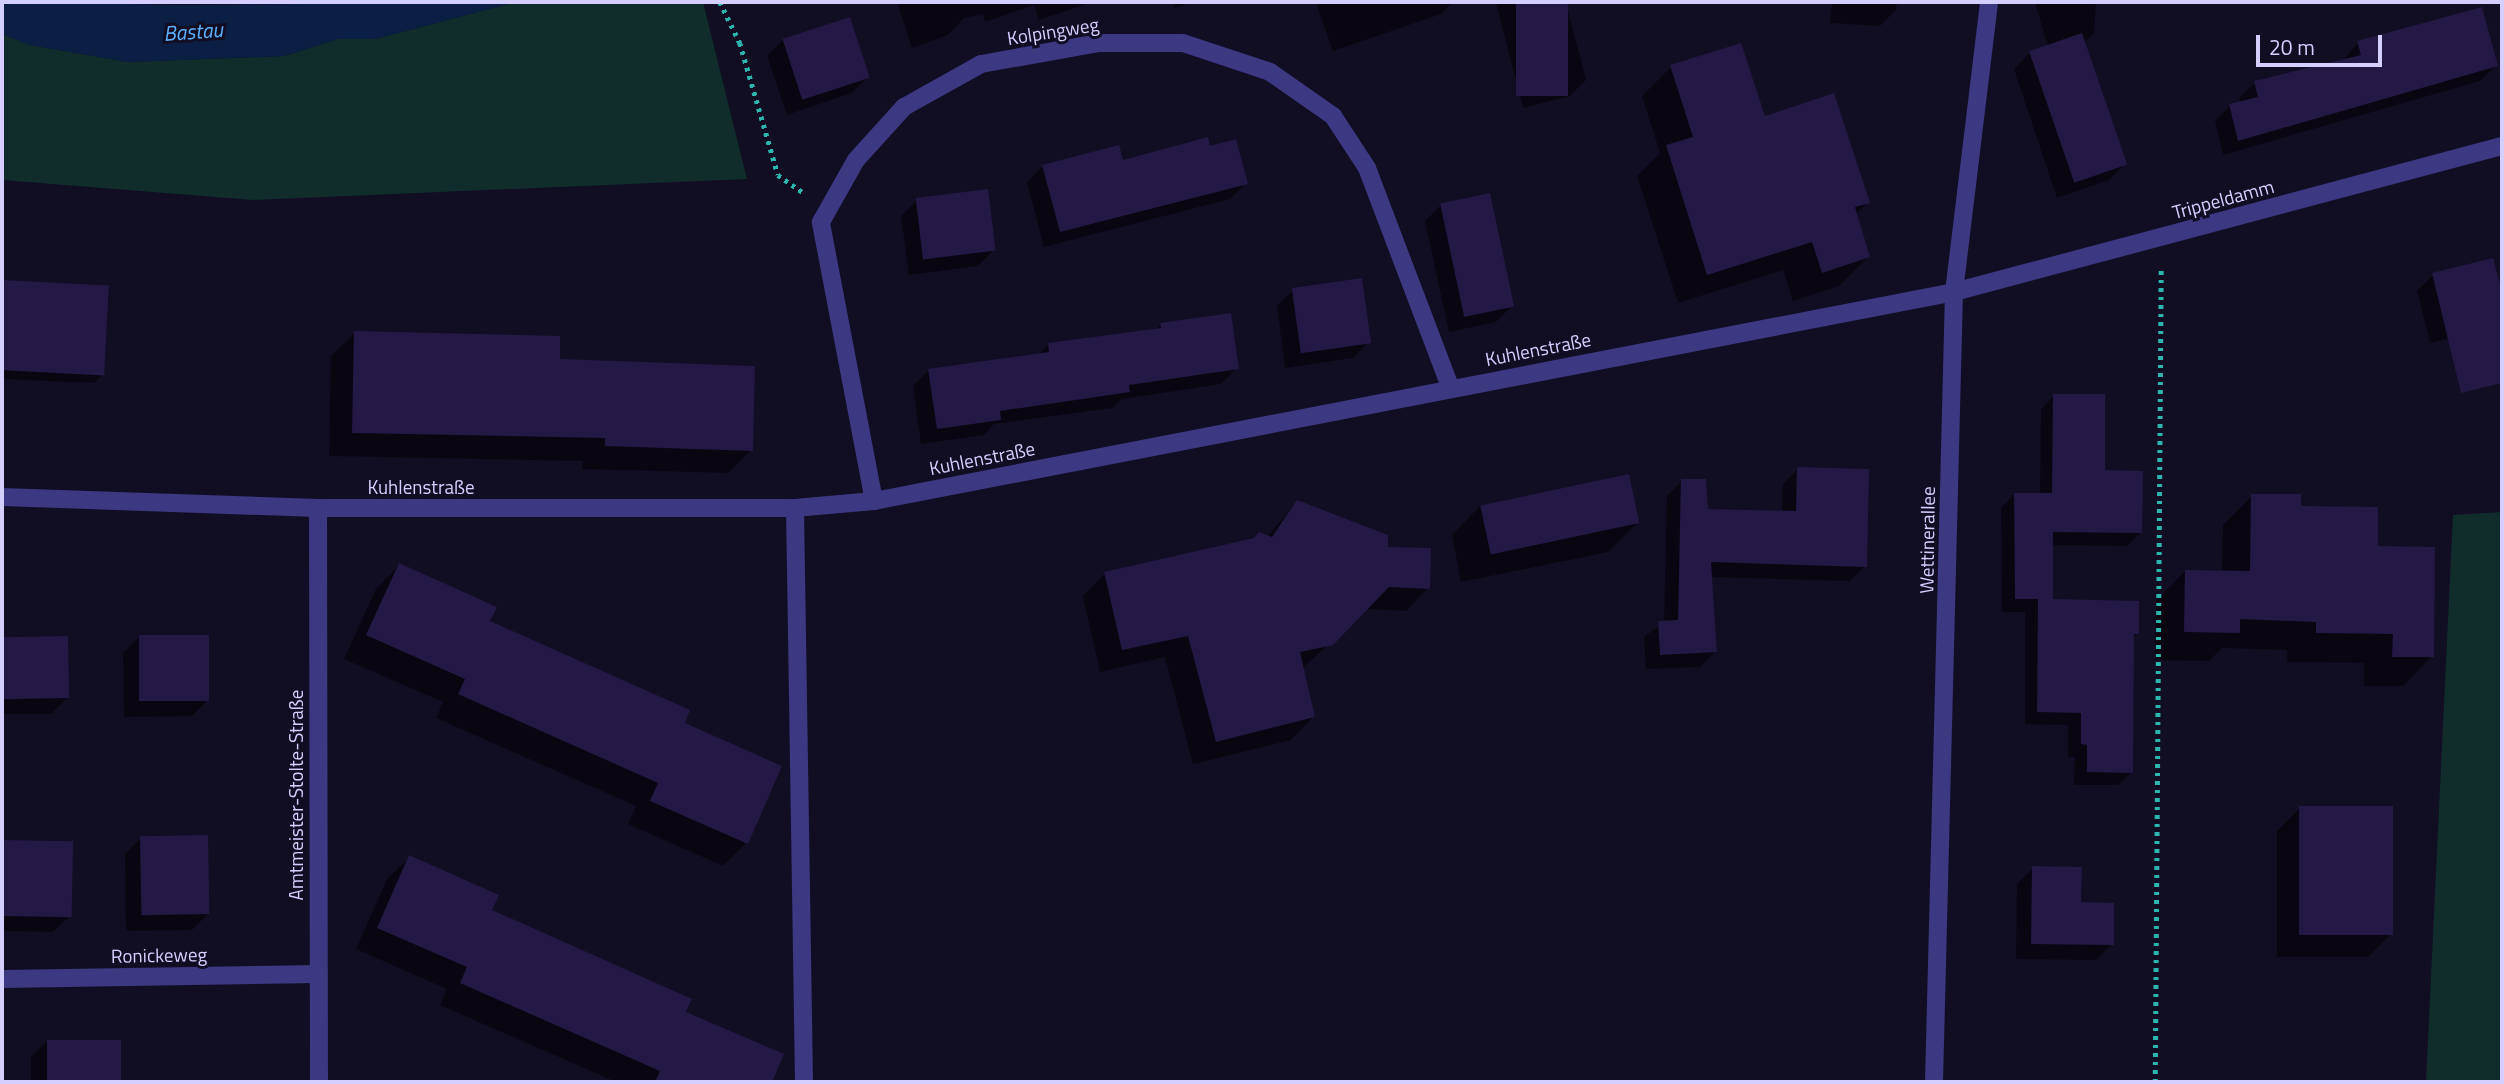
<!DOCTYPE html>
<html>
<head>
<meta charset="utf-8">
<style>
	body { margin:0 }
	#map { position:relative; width:2504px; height:1084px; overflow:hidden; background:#110d23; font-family:"Titillium Web",sans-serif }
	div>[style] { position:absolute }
	.green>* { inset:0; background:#102d2c }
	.water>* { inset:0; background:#0b1f44 }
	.shadow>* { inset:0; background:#0007 }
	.building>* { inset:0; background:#231944; transform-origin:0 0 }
	.path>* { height:4.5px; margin-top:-2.25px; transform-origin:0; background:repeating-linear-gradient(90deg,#2db6b0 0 3.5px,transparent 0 8.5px) }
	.minor>* { height:18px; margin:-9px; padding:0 9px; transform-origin:9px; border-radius:9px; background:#3c3882 }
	span { translate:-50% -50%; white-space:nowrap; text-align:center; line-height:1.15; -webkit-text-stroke:6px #110d23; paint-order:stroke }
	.street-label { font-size:19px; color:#d5cfff }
	.water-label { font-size:21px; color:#5db1ff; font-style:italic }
	.frame { position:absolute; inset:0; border:4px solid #d5cfff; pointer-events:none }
	.scale { position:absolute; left:2256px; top:35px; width:126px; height:32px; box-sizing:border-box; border:4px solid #d5cfff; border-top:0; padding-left:9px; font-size:21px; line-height:24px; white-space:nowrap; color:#d5cfff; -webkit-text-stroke:5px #110d23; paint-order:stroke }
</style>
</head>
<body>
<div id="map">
	<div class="green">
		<i style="clip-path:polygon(516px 2px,703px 2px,747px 179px,253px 200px,2px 180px,2px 34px,30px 45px,128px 62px,284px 56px,338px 39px,375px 39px)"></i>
		<i style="clip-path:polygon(2502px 512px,2502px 1082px,2426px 1082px,2453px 515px)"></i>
	</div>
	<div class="water">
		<i style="clip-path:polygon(2px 2px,187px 5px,516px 2px,375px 39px,338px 39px,284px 56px,128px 62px,30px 45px,2px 34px)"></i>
	</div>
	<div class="shadow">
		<i style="clip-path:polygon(897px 2px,1093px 2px,1039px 20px,1034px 5px,985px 22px,983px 14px,964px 18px,948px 35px,912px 48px)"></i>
		<i style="clip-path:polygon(1173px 2px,1194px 2px,1175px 8px)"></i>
		<i style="clip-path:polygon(1321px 2px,1453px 2px,1441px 14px,1333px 51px,1317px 6px)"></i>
		<i style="clip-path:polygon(1496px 2px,1566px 2px,1586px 80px,1570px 96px,1523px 108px)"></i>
		<i style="clip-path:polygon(1832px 2px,1897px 2px,1896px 10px,1880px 26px,1830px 23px)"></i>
		<i style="clip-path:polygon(2035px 2px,2096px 2px,2094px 33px,2084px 43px,2125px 164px,2109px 180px,2057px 198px,2014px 69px,2030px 53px,2048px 47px)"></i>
		<i style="clip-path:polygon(783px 40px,868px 77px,852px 93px,787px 115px,767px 56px)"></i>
		<i style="clip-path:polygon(2358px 42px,2496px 65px,2480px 81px,2223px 155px,2215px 121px,2230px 106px,2241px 103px,2239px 98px,2255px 83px,2343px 61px)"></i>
		<i style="clip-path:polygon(1671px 67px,1764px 118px,1868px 202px,1855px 215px,1868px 257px,1839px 286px,1793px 301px,1783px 270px,1678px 303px,1637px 176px,1660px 153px,1642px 96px)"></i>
		<i style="clip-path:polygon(1208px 148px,1246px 183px,1230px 199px,1044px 247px,1027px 182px,1043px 166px,1121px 162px)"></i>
		<i style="clip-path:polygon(917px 200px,994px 250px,978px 266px,909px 275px,901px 216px)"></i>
		<i style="clip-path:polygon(1441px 205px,1512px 306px,1496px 322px,1449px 332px,1425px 221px)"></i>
		<i style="clip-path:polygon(2492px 260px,2502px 316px,2490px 328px,2430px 343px,2417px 291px,2433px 275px)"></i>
		<i style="clip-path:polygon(2px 282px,107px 287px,103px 374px,94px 383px,2px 379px)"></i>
		<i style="clip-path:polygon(1293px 290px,1369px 342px,1353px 358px,1285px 368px,1277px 306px)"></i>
		<i style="clip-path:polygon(1161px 325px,1237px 368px,1221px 384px,1122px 399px,1112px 408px,994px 424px,984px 435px,921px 444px,913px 386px,929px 370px,1038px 355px,1049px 344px,1155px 330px)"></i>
		<i style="clip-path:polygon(355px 333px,558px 361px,751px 450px,728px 473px,582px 469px,583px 461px,329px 456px,331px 356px)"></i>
		<i style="clip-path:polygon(2054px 396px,2141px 533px,2127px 546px,2051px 545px,2051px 601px,2138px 633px,2132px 639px,2132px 772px,2118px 785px,2074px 785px,2075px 757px,2068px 757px,2068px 725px,2025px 724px,2025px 612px,2002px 612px,2001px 508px,2014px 494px,2040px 495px,2041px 409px)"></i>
		<i style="clip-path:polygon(1798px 469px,1865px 566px,1850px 581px,1710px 577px,1715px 652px,1700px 667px,1646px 669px,1644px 637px,1664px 622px,1667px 496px,1682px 481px,1706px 511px,1782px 513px,1783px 484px)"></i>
		<i style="clip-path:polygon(2252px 496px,2376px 548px,2432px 656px,2403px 686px,2364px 686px,2364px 663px,2287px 662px,2287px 650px,2222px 648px,2209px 661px,2155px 660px,2156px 601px,2185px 571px,2222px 572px,2223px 525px)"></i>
		<i style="clip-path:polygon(1297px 502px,1428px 588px,1406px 611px,1366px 609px,1302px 669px,1313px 717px,1291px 740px,1193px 764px,1165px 657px,1100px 672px,1083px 596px,1105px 573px,1267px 537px)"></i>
		<i style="clip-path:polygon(1481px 505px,1637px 523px,1608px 552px,1461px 582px,1452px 535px)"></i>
		<i style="clip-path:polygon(399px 565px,488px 622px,682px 724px,746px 843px,723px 866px,628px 824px,636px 806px,436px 718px,443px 702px,344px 659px,376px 589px)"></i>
		<i style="clip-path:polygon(139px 637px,208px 700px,192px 716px,124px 717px,123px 653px)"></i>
		<i style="clip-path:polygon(67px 638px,67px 698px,51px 714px,2px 714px,2px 639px)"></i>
		<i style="clip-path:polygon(2300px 808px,2391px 934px,2368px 957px,2277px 957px,2277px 831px)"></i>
		<i style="clip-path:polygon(141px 838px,208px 914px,192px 930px,126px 931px,125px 854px)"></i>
		<i style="clip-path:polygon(2px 842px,71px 843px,70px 916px,53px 932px,2px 931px)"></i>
		<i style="clip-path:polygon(409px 858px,490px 911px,684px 1012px,782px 1055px,770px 1082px,616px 1082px,440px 1005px,447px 989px,356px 949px,387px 879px)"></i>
		<i style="clip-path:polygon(2033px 868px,2112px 944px,2096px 960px,2016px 959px,2017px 884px)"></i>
		<i style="clip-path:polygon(47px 1041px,119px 1041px,119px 1082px,31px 1082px,31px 1057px)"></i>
	</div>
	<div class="building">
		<i style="left:1516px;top:2px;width:52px;height:94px"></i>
		<i style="clip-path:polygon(2482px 7px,2498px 66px,2238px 141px,2229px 104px,2258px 97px,2254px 81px,2361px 55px,2357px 41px)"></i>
		<i style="left:850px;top:17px;width:64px;height:71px;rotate:72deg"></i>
		<i style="left:2082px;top:33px;width:139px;height:56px;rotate:71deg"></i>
		<i style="clip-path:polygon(1741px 43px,1765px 116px,1834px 93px,1870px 203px,1855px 207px,1870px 257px,1822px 273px,1812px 242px,1707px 275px,1666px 145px,1693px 137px,1670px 65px)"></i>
		<i style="clip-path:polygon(1208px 137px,1210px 146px,1236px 139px,1248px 184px,1060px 232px,1042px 165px,1119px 145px,1123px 160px)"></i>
		<i style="left:988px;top:189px;width:62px;height:73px;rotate:83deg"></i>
		<i style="left:1490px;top:193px;width:116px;height:51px;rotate:78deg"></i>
		<i style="clip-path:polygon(2493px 258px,2502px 292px,2502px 383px,2461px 393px,2432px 273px)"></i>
		<i style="left:1362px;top:278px;width:66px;height:71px;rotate:82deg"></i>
		<i style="left:2px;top:280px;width:107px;height:90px;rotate:3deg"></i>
		<i style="clip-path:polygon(1231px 313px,1239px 369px,1129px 385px,1130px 392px,1000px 411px,1001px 420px,937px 429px,928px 369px,1049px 352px,1048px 343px,1161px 328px,1160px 323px)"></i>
		<i style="clip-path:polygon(354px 331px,560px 336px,560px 359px,755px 366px,753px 451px,605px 446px,605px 438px,352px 433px)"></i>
		<i style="clip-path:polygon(2053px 394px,2105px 394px,2105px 470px,2143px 471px,2142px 533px,2053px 532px,2053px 599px,2139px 601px,2139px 634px,2134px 634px,2133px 773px,2087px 772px,2087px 745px,2081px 744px,2081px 713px,2037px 712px,2038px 599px,2015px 599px,2014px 493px,2052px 493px)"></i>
		<i style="clip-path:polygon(1797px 467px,1869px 469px,1867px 567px,1711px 562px,1717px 652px,1660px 655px,1658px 621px,1678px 620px,1681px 479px,1706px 479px,1708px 509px,1796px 511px)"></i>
		<i style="left:1629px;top:474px;width:50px;height:152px;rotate:78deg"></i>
		<i style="clip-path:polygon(2251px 494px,2301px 494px,2301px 506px,2378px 507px,2378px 546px,2435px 547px,2434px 657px,2392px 657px,2393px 634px,2316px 633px,2316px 622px,2240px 619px,2240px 633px,2184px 632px,2185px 570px,2250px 571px)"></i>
		<i style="clip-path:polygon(1297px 500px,1388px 535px,1388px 547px,1431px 548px,1430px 589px,1389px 587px,1333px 645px,1300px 652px,1315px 717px,1216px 742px,1188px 636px,1122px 650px,1104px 572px,1254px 538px,1259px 532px,1272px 537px)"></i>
		<i style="clip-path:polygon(399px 563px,497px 607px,490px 621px,690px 710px,685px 723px,782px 766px,748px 844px,650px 801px,658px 783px,458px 694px,465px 679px,366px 635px)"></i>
		<i style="left:139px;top:635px;width:70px;height:66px"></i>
		<i style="left:68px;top:636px;width:62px;height:66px;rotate:89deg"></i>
		<i style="left:2299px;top:806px;width:94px;height:129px"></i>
		<i style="left:208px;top:835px;width:79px;height:68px;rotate:89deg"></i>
		<i style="left:2px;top:840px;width:71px;height:76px;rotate:1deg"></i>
		<i style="clip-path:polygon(409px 855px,499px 895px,492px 910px,692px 999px,686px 1012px,784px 1054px,772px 1082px,655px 1082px,660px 1071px,460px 983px,467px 967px,377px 928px)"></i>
		<i style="clip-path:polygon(2032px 866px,2082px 867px,2081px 902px,2114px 903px,2114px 945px,2031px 944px)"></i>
		<i style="left:47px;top:1040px;width:74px;height:42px"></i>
	</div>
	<div class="path">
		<i style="left:720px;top:2px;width:46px;rotate:64deg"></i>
		<i style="left:740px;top:43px;width:137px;rotate:73.9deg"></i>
		<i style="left:778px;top:175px;width:32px;rotate:35deg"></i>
		<i style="left:2155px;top:1082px;width:814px;rotate:-89.58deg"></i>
	</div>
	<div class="minor">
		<i style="left:2px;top:497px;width:316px;rotate:2deg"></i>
		<i style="left:318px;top:508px;width:477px"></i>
		<i style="left:795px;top:508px;width:79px;rotate:-5.1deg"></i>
		<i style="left:874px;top:501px;width:1100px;rotate:-10.95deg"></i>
		<i style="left:1954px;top:292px;width:567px;rotate:-14.92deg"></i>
		<i style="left:874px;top:501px;width:284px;rotate:-100.8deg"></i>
		<i style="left:821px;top:222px;width:71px;rotate:-60.6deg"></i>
		<i style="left:856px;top:160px;width:72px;rotate:-47.8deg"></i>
		<i style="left:904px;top:107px;width:88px;rotate:-29.2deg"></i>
		<i style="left:981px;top:64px;width:120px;rotate:-10.1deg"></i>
		<i style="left:1099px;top:43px;width:84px"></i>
		<i style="left:1183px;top:43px;width:92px;rotate:18.4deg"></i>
		<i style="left:1270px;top:72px;width:77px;rotate:34.9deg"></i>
		<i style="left:1333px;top:116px;width:62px;rotate:56.8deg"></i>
		<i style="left:1367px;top:168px;width:234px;rotate:69.2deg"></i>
		<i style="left:318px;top:508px;width:574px;rotate:89.9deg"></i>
		<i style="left:795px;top:508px;width:574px;rotate:89.1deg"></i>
		<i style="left:2px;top:979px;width:315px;rotate:-0.9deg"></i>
		<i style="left:1934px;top:1082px;width:790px;rotate:-88.55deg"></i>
		<i style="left:1954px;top:292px;width:292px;rotate:-83.1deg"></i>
	</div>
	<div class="street-label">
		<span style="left:1053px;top:31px;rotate:-9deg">Kolpingweg</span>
		<span style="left:2223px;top:199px;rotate:-15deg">Trippeldamm</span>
		<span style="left:1538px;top:349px;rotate:-11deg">Kuhlenstraße</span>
		<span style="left:982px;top:458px;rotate:-11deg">Kuhlenstraße</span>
		<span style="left:421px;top:487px">Kuhlenstraße</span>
		<span style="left:1927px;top:540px;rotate:-89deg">Wettinerallee</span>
		<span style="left:296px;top:795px;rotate:-90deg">Amtmeister-Stolte-Straße</span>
		<span style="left:159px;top:955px;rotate:-1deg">Ronickeweg</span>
	</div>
	<div class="water-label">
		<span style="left:193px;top:31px;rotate:-4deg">Bastau</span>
	</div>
	<div class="frame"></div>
	<div class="scale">20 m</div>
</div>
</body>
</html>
